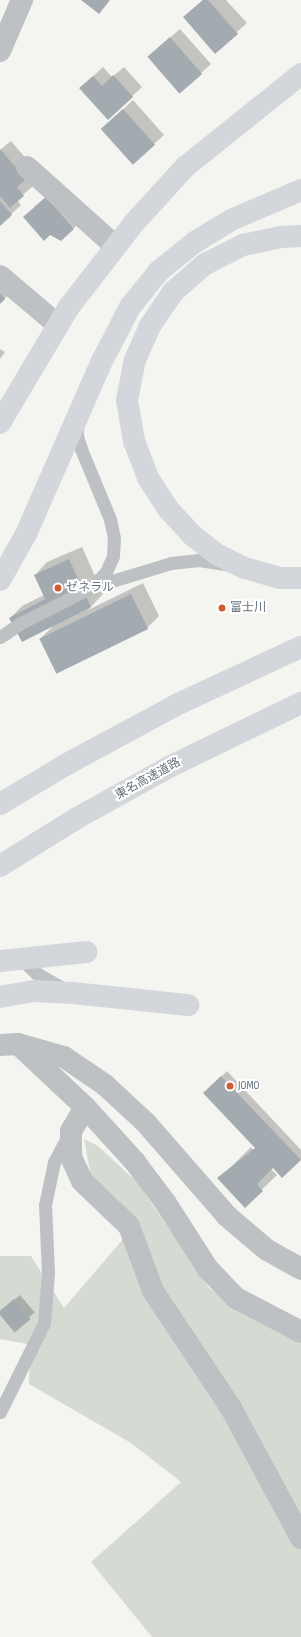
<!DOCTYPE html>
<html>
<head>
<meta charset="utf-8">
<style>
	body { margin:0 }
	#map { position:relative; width:301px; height:1637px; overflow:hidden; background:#f4f4f0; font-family:"Sofia Sans Condensed","Noto Sans JP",sans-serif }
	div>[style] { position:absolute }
	.green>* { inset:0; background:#d5dad2 }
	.shadow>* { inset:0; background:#0003; transform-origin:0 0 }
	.building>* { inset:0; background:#a4abb0; transform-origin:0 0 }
	.lane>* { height:13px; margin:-6.5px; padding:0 6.5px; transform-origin:6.5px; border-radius:6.5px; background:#bdc1c4 }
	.street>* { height:22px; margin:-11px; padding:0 11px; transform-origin:11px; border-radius:11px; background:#bdc1c4 }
	.secondary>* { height:22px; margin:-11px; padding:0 11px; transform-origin:11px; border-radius:11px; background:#d3d7db }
	.highway>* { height:22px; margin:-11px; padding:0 11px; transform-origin:11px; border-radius:11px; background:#d3d7db }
	.dots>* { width:11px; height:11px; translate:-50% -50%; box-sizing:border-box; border:2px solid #fff; border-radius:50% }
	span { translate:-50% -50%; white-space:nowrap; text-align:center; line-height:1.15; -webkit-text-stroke:4px #fff; paint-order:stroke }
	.poi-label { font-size:12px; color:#66737e }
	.left { translate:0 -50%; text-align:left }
	.street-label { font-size:12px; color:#66737e }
</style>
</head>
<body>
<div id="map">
	<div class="green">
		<i style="clip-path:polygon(84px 1139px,98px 1146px,137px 1182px,210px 1289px,253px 1317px,301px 1339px,301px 1637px,152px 1637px,91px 1562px,181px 1482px,131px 1443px,29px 1384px,30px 1348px,33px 1345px,0 1339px,0 1256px,31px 1256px,64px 1308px,124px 1238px,91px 1176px)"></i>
	</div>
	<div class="shadow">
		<i style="clip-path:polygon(203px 0,226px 0,247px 23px,215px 52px,194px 8px)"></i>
		<i style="clip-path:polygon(180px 29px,211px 64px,201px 73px,158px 48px)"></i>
		<i style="clip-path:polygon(103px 67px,112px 77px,124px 67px,142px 87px,108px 119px,90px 79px)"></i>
		<i style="clip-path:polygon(133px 100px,164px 135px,154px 144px,102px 129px)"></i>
		<i style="clip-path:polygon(11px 141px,35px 169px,33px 186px,17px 200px,21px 205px,0 225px,0 150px)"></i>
		<i style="clip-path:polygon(56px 188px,83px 219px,74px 228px,34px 207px)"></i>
		<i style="clip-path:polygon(0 274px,14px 289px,0 303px)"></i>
		<i style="clip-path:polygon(0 349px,5px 352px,0 359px)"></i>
		<i style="clip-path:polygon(82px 547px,103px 594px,88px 610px,143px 583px,159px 616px,147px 628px,40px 639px,54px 625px,10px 618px,22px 606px,44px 595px,35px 575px,47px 562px)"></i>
		<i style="clip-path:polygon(227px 1071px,301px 1150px,301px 1159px,282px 1176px,273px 1167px,271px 1169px,277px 1175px,245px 1206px,219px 1179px,251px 1147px,253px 1150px,256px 1148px,205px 1093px)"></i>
		<i style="left:20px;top:1295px;width:23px;height:27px;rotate:50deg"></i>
	</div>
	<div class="building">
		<i style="clip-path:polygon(81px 0,110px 0,99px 14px)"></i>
		<i style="clip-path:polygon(203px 0,208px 0,238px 34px,215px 54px,183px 17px)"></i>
		<i style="left:170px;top:37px;width:49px;height:30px;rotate:49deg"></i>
		<i style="clip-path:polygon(113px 75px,133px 97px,108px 120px,79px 88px,93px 76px,102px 86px)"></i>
		<i style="left:123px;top:109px;width:48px;height:30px;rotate:48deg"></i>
		<i style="clip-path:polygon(0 149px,26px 179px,17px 187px,24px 196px,10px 208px,0 196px)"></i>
		<i style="clip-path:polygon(46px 197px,74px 229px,61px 241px,50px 235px,44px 241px,23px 217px)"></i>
		<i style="clip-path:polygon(0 201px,12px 215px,0 226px)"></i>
		<i style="clip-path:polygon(0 293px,5px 299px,0 304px)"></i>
		<i style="clip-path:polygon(69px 559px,91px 607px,22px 642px,9px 618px,45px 599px,34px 575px)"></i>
		<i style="left:131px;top:594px;width:39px;height:102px;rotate:64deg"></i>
		<i style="clip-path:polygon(221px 1076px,301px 1160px,282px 1178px,273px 1168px,257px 1184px,263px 1191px,245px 1208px,217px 1178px,255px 1148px,203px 1093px)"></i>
		<i style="left:14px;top:1299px;width:26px;height:21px;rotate:50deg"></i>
	</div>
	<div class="lane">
		<i style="left:92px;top:587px;width:83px;rotate:-16.9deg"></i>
		<i style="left:171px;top:563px;width:28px;rotate:-6deg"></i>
		<i style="left:199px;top:560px;width:26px;rotate:9deg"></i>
		<i style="left:0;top:637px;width:25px;rotate:-34deg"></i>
		<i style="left:21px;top:623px;width:80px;rotate:-26.9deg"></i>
		<i style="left:92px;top:587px;width:21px;rotate:-47deg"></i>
		<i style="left:106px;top:572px;width:17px;rotate:-66deg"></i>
		<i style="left:113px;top:556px;width:18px;rotate:-87deg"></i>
		<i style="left:114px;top:538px;width:19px;rotate:-102deg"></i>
		<i style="left:110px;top:519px;width:76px;rotate:-112.5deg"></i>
		<i style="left:81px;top:449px;width:14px;rotate:-107deg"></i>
		<i style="left:77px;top:436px;width:12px;rotate:-90deg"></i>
		<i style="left:21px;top:959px;width:21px;rotate:43deg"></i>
		<i style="left:36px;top:973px;width:30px;rotate:30deg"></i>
		<i style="left:0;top:1412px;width:99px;rotate:-63.7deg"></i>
		<i style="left:44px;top:1323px;width:50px;rotate:-85.4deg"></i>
		<i style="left:48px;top:1273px;width:68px;rotate:-92.5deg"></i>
		<i style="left:45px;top:1205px;width:44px;rotate:-78.2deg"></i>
		<i style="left:54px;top:1162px;width:30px;rotate:-62deg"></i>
	</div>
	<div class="street">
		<i style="left:0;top:51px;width:56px;rotate:-66.7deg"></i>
		<i style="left:27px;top:167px;width:118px;rotate:41.9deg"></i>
		<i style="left:0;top:276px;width:76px;rotate:40.2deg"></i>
		<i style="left:18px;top:1044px;width:92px;rotate:43.2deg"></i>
		<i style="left:85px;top:1107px;width:74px;rotate:47.7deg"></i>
		<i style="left:135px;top:1162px;width:50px;rotate:53.1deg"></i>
		<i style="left:165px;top:1202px;width:80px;rotate:57.3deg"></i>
		<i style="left:208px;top:1269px;width:40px;rotate:46deg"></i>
		<i style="left:236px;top:1298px;width:73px;rotate:27.6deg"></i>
		<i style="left:0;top:1045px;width:18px;rotate:-3deg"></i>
		<i style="left:18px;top:1044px;width:48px;rotate:15.8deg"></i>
		<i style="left:64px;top:1057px;width:50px;rotate:34.3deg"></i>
		<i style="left:105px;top:1085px;width:56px;rotate:42.8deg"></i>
		<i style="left:146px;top:1123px;width:123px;rotate:48.9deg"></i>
		<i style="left:227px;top:1216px;width:52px;rotate:40.4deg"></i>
		<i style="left:267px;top:1250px;width:39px;rotate:29deg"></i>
		<i style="left:85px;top:1107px;width:28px;rotate:120deg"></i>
		<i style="left:71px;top:1131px;width:26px;rotate:90deg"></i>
		<i style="left:71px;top:1157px;width:26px;rotate:65deg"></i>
		<i style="left:82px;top:1181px;width:65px;rotate:43.8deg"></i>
		<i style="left:129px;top:1226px;width:69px;rotate:69.7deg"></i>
		<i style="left:153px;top:1291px;width:141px;rotate:56.3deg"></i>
		<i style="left:231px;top:1408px;width:148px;rotate:61.7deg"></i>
	</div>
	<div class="secondary">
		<i style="left:0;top:423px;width:135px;rotate:-59.3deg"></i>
		<i style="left:69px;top:307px;width:106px;rotate:-52.3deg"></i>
		<i style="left:134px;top:223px;width:76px;rotate:-47.7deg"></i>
		<i style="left:185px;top:167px;width:149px;rotate:-38.7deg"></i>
	</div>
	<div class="highway">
		<i style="left:301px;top:236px;width:20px;rotate:177deg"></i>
		<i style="left:281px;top:237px;width:39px;rotate:168deg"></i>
		<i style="left:243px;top:245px;width:42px;rotate:153.4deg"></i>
		<i style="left:205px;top:264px;width:43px;rotate:138.8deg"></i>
		<i style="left:173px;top:292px;width:41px;rotate:124.1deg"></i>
		<i style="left:150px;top:326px;width:36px;rotate:114deg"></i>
		<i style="left:135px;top:359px;width:42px;rotate:101deg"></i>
		<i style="left:127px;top:400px;width:42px;rotate:80.3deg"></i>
		<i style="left:134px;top:441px;width:40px;rotate:69deg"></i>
		<i style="left:148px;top:478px;width:37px;rotate:57deg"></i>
		<i style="left:168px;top:509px;width:35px;rotate:47deg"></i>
		<i style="left:192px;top:535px;width:31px;rotate:38deg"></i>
		<i style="left:216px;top:554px;width:32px;rotate:26deg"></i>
		<i style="left:245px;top:568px;width:36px;rotate:16deg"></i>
		<i style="left:280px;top:578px;width:21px"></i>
		<i style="left:0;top:580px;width:53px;rotate:-60.5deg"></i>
		<i style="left:26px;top:534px;width:189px;rotate:-66.3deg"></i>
		<i style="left:102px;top:361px;width:61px;rotate:-62.6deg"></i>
		<i style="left:130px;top:307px;width:46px;rotate:-51.1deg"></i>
		<i style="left:159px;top:271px;width:46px;rotate:-38.9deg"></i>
		<i style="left:195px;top:242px;width:42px;rotate:-31.4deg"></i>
		<i style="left:231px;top:220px;width:76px;rotate:-23.2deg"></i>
		<i style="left:0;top:804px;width:78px;rotate:-30.8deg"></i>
		<i style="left:67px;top:764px;width:126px;rotate:-28.4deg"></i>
		<i style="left:178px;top:704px;width:136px;rotate:-24.9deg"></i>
		<i style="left:0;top:866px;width:91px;rotate:-31.9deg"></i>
		<i style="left:77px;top:818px;width:105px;rotate:-29deg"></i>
		<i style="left:169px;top:767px;width:147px;rotate:-25.9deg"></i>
		<i style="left:0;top:961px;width:87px;rotate:-5.9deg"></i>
		<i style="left:0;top:997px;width:36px;rotate:-10deg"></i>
		<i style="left:35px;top:991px;width:38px;rotate:3deg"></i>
		<i style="left:73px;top:993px;width:116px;rotate:6deg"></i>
	</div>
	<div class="dots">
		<i style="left:58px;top:588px;background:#d15c33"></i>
		<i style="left:222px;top:608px;background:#d15c33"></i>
		<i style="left:230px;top:1086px;background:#d15c33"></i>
	</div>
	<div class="poi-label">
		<span class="left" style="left:66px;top:588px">ゼネラル</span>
		<span class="left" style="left:230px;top:608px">富士川</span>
		<span class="left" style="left:238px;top:1086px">JOMO</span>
	</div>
	<div class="street-label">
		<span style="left:148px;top:779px;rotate:-29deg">東名高速道路</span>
	</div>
</div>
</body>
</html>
